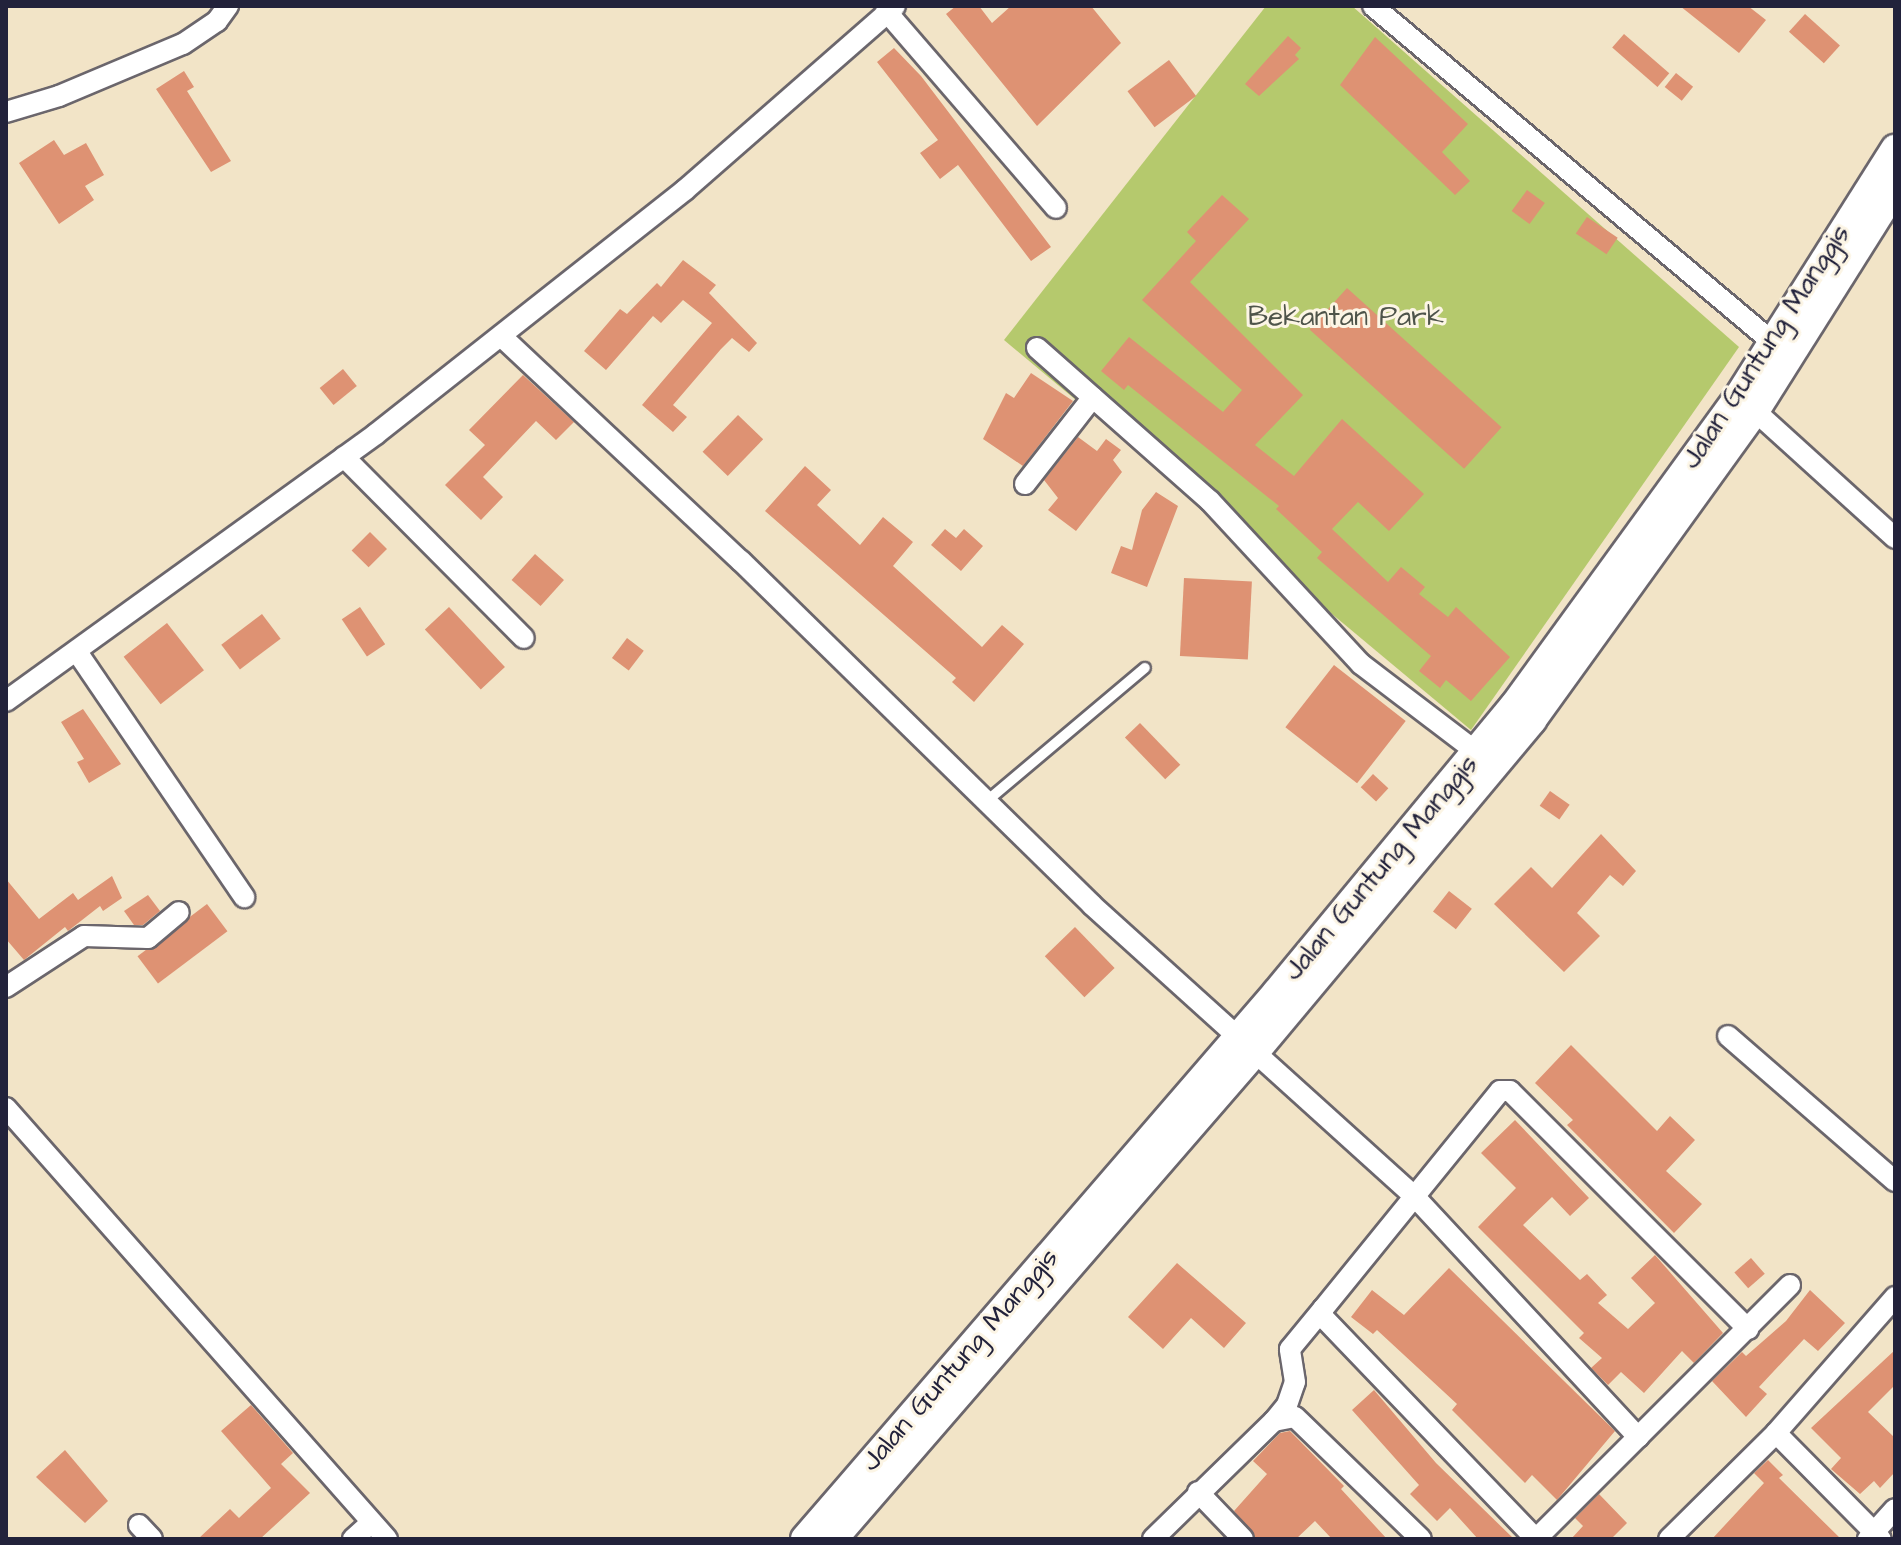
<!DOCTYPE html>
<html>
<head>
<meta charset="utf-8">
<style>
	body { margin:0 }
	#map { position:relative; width:1901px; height:1545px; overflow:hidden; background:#f2e4c7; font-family:"Architects Daughter",sans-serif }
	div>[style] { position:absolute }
	.green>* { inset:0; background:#b5c96d }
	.building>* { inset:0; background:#de9273; transform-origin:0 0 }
	.roads { filter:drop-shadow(2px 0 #6b666c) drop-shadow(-2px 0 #6b666c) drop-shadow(0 2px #6b666c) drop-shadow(0 -2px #6b666c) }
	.lane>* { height:10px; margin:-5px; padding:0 5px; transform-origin:5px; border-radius:5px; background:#fff }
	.street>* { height:20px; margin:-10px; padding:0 10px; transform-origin:10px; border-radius:10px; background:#fff }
	.secondary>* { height:28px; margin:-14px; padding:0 14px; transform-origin:14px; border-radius:14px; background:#fff }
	span { translate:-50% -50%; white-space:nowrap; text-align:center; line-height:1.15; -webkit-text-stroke:6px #fcf5e5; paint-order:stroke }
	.park-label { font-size:28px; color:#4e544a }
	.street-label { font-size:28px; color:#22223b }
	.frame { position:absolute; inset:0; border:8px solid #22223b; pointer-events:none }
</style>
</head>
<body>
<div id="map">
	<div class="green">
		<i style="clip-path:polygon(1266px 6px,1352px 6px,1739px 347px,1471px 730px,1004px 340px)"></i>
	</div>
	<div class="building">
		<i style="clip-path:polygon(956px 6px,979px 6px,992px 23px,1011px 6px,1091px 6px,1121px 43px,1037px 126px,946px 14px)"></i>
		<i style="clip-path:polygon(1680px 6px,1748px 6px,1766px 20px,1739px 53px)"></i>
		<i style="left:1805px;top:14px;width:47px;height:24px;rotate:42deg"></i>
		<i style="left:1624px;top:34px;width:60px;height:18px;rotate:41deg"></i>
		<i style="clip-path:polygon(1288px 36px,1301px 48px,1295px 55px,1299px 59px,1259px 96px,1245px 84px)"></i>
		<i style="clip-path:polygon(1375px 37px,1468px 124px,1442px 152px,1470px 181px,1455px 195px,1340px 85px)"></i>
		<i style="clip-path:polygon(894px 48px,921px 76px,1051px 247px,1031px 261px,958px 165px,940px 179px,920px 153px,938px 140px,877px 62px)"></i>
		<i style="left:1169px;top:60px;width:45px;height:52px;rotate:53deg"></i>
		<i style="clip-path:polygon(184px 71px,194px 87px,187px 91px,231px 161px,211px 172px,156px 89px)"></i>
		<i style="left:1676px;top:73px;width:22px;height:18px;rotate:39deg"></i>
		<i style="clip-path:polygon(54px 140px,64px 155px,86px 143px,104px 175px,85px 186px,94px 200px,59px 224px,19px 163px)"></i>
		<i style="left:1527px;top:190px;width:22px;height:26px;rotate:36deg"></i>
		<i style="clip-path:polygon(1222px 195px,1249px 219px,1190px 282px,1303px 395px,1255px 445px,1294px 476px,1342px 419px,1424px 494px,1389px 531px,1358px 502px,1332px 529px,1388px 582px,1401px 567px,1425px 587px,1419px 594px,1448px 617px,1456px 607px,1510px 657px,1471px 701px,1446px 680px,1440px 688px,1419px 671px,1431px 656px,1317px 558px,1322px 552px,1276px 509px,1279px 506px,1128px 385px,1124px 390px,1101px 371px,1129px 337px,1223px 412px,1242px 390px,1142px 300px,1196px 241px,1187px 232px)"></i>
		<i style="left:1587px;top:217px;width:37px;height:20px;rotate:34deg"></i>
		<i style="clip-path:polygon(683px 260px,716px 285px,709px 293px,757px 343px,749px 352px,732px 338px,721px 349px,673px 405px,687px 417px,673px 432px,642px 405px,712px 323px,683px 300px,661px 323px,653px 316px,606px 370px,584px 351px,620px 309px,627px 314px,657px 283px,661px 287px)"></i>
		<i style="left:1347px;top:288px;width:208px;height:56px;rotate:42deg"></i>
		<i style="left:343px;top:369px;width:22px;height:30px;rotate:51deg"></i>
		<i style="clip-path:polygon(1031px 373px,1073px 401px,1023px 466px,983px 439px,1006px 393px,1014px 398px)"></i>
		<i style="clip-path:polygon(523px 375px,574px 422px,556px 440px,536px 421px,483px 477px,503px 497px,481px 520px,445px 485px,485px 445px,469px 430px)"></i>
		<i style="left:738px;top:415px;width:35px;height:51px;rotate:44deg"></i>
		<i style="clip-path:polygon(1078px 437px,1097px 451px,1106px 439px,1121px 450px,1113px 460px,1122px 472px,1076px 531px,1048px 510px,1058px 498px,1044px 480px)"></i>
		<i style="clip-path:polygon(805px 466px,831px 490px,817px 505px,860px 545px,883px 517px,913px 542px,893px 566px,982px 647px,1002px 625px,1024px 644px,974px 702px,952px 682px,956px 678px,765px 511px)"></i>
		<i style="clip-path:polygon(1156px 492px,1178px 506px,1147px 587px,1111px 573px,1121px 546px,1132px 550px,1142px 510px)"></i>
		<i style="clip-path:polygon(945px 529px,956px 538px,964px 529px,983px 546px,961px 571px,931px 545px)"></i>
		<i style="left:370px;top:532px;width:24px;height:26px;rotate:45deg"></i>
		<i style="left:535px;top:554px;width:39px;height:35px;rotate:42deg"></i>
		<i style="left:1184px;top:578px;width:68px;height:78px;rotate:3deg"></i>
		<i style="left:360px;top:607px;width:45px;height:22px;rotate:56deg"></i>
		<i style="left:449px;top:607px;width:82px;height:33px;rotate:47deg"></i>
		<i style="left:262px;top:614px;width:31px;height:51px;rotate:53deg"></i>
		<i style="left:167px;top:623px;width:60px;height:55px;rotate:52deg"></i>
		<i style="left:627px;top:638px;width:21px;height:25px;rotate:37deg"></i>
		<i style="left:1334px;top:665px;width:91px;height:79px;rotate:38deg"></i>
		<i style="clip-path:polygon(83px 709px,121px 764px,89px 783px,77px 762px,84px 759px,61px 722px)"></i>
		<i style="left:1140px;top:723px;width:58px;height:21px;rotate:46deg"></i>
		<i style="left:1373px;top:774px;width:21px;height:18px;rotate:43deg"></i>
		<i style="left:1550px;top:791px;width:24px;height:18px;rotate:35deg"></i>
		<i style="clip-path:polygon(1601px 834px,1636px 871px,1623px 886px,1610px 875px,1577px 913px,1600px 936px,1564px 972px,1494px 904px,1531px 867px,1552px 888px)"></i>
		<i style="clip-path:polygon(112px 876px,122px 898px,103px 911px,100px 906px,68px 931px,65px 927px,24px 960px,6px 939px,6px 879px,39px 919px,73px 893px,78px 900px)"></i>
		<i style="left:1449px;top:891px;width:29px;height:26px;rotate:38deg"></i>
		<i style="clip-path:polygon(148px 895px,160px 911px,143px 925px,134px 925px,124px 911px)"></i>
		<i style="left:207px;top:904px;width:34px;height:87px;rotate:53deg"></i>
		<i style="left:1075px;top:927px;width:57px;height:42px;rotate:46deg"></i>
		<i style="clip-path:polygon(1571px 1045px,1657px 1131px,1670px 1116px,1695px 1140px,1666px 1171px,1702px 1204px,1674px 1233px,1567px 1125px,1573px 1120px,1535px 1083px)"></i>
		<i style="clip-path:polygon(1515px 1120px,1589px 1198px,1570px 1216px,1552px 1197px,1523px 1225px,1580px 1280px,1587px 1274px,1607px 1295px,1598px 1303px,1628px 1329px,1655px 1303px,1631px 1278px,1655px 1255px,1723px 1333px,1694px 1363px,1682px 1351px,1644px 1393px,1621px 1372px,1608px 1385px,1591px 1368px,1602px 1358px,1579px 1338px,1584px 1333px,1478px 1227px,1516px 1188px,1481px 1153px)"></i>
		<i style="left:1751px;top:1258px;width:21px;height:22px;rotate:49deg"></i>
		<i style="clip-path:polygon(1177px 1263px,1246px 1323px,1224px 1348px,1191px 1318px,1163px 1349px,1128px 1317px)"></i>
		<i style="clip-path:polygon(1449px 1268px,1615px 1431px,1557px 1500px,1532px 1475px,1525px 1483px,1452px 1410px,1457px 1404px,1377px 1330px,1373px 1334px,1351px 1317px,1372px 1290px,1404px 1315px)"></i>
		<i style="clip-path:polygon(1810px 1290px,1845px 1323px,1818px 1351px,1804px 1339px,1759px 1387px,1767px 1394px,1746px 1417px,1712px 1381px,1742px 1352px,1746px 1356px,1786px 1321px)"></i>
		<i style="clip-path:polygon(1895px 1350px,1895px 1385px,1868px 1412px,1895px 1438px,1895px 1472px,1880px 1488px,1874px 1481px,1860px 1494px,1831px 1469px,1841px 1458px,1811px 1428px)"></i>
		<i style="clip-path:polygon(1374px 1390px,1436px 1463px,1514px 1539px,1478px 1539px,1450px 1508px,1437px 1521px,1410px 1494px,1419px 1485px,1352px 1410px)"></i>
		<i style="clip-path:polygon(251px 1405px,293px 1453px,281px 1464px,310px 1493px,260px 1539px,198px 1539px,230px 1509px,239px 1518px,271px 1488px,221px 1431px)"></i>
		<i style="clip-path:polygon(1290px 1431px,1344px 1486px,1341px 1489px,1387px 1539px,1332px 1539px,1315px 1521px,1296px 1539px,1256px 1539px,1234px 1511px,1267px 1474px,1253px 1461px,1280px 1433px)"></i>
		<i style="clip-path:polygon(65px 1450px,108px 1501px,85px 1523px,36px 1477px)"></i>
		<i style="clip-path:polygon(1768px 1460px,1783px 1475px,1779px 1478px,1841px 1539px,1712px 1539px,1764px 1483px,1754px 1473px)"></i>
		<i style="clip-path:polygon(1599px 1494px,1627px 1523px,1611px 1539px,1571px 1539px,1583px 1526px,1575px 1518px)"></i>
	</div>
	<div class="roads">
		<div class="lane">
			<i style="left:988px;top:800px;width:205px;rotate:-40.1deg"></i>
		</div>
		<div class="street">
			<i style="left:1373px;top:6px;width:536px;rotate:40.08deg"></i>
			<i style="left:886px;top:11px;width:260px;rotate:49.2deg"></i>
			<i style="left:6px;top:112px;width:55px;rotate:-16.8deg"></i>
			<i style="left:59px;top:96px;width:134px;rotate:-22.8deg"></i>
			<i style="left:183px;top:44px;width:41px;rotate:-34.1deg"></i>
			<i style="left:217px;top:21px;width:19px;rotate:-54deg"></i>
			<i style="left:501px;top:336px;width:329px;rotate:43.2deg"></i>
			<i style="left:741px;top:561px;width:491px;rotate:44.4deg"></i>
			<i style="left:1092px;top:905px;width:435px;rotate:42.1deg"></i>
			<i style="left:1415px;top:1197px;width:328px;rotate:47.1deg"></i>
			<i style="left:1638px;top:1437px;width:215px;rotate:-45deg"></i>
			<i style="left:1037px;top:348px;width:231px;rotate:41.5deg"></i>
			<i style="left:1210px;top:501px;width:222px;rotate:47.2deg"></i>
			<i style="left:1361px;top:664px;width:147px;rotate:37.3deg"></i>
			<i style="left:1755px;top:411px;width:189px;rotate:42.2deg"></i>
			<i style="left:344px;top:457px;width:255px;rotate:45.2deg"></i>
			<i style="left:1025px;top:484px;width:110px;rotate:-52deg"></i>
			<i style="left:77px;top:652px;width:297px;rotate:55.7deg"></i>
			<i style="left:6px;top:701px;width:456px;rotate:-35.8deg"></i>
			<i style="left:376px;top:434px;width:394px;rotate:-38.3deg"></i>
			<i style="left:685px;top:190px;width:279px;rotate:-41.2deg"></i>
			<i style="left:6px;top:987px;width:93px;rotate:-33.2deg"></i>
			<i style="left:84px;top:936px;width:64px;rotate:1.8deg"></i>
			<i style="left:148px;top:938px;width:40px;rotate:-40deg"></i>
			<i style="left:1728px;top:1036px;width:221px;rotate:41deg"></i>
			<i style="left:6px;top:1108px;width:575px;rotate:48.52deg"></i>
			<i style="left:1274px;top:1421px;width:21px;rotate:-51deg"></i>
			<i style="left:1287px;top:1405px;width:24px;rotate:-71deg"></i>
			<i style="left:1295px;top:1382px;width:33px;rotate:-99deg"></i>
			<i style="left:1290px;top:1349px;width:52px;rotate:-50.5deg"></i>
			<i style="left:1776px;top:1433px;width:149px;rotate:45.3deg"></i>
			<i style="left:1638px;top:1437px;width:139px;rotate:135deg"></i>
			<i style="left:1540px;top:1535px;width:7px;rotate:172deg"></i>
			<i style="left:1533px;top:1536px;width:303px;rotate:-133.8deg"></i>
			<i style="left:1323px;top:1317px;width:8px;rotate:-90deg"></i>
			<i style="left:1323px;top:1309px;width:281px;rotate:-50.9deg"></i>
			<i style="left:1500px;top:1091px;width:10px"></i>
			<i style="left:1510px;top:1091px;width:337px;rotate:45deg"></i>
			<i style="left:1198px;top:1492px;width:65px;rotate:46.2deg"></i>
			<i style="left:139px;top:1525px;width:19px;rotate:47deg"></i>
			<i style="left:353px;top:1539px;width:25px;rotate:-42deg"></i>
			<i style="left:1153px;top:1539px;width:169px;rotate:-44.3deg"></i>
			<i style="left:1274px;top:1421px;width:21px;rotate:-11deg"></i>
			<i style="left:1295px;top:1417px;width:175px;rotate:44.1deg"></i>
			<i style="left:1669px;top:1539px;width:151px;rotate:-44.7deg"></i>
			<i style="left:1776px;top:1433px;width:181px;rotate:-48.8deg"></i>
			<i style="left:1868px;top:1539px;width:40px;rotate:-48deg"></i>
		</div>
		<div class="secondary">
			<i style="left:805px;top:1539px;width:722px;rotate:-49.21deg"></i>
			<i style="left:1277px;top:992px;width:371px;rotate:-50.4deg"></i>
			<i style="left:1514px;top:706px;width:379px;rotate:-54deg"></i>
			<i style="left:1737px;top:399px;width:296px;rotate:-57.7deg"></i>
			<i style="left:833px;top:1539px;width:643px;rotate:-49.1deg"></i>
			<i style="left:1254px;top:1053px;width:434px;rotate:-50.1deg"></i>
			<i style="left:1532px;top:720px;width:381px;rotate:-54.2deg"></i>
			<i style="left:1755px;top:411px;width:262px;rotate:-57.8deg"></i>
		</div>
	</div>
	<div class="park-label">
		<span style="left:1346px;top:317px">Bekantan Park</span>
	</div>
	<div class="street-label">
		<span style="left:1766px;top:347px;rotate:-57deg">Jalan Guntung Manggis</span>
		<span style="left:1381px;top:868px;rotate:-50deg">Jalan Guntung Manggis</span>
		<span style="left:960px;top:1360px;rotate:-49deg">Jalan Guntung Manggis</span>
	</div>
	<div class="frame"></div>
</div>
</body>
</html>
